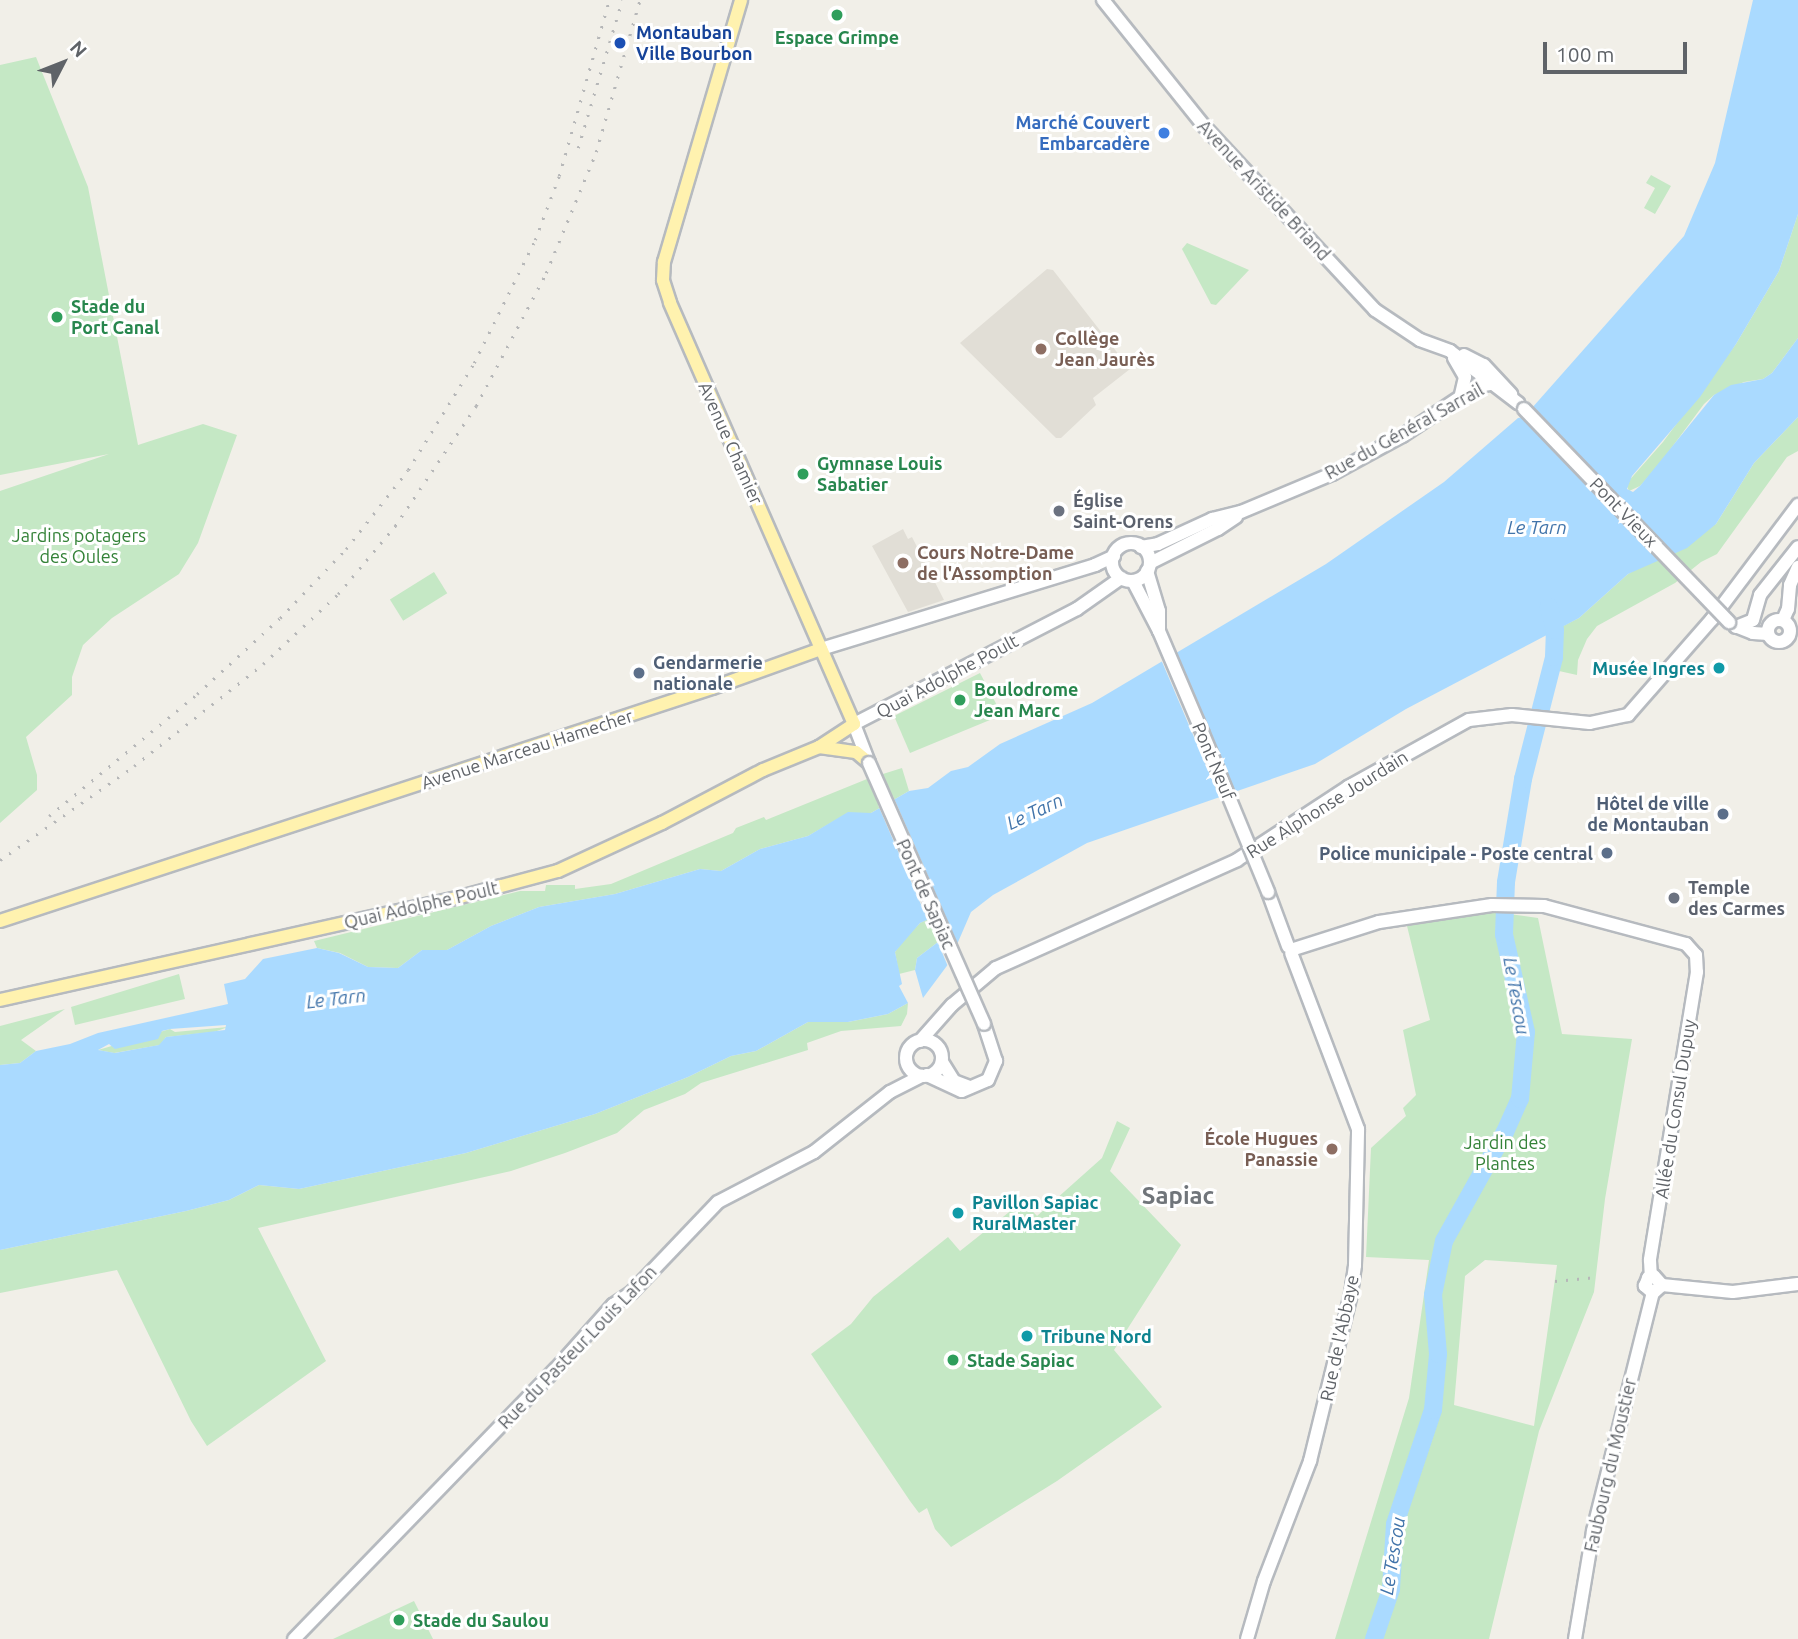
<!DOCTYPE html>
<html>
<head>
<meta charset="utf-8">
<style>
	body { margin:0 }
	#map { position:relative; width:1798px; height:1639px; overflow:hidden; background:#f1efe8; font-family:Ubuntu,sans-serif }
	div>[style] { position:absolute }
	.education>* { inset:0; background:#e1ded6 }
	.green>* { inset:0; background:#c5e8c5; transform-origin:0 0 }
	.water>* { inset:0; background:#aadaff }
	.pier>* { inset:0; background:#f1efe8; transform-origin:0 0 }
	.river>* { height:18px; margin:-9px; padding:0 9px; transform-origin:9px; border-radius:9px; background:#aadaff }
	.roads { filter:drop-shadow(2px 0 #b6babf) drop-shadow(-2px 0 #b6babf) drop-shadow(0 2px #b6babf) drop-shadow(0 -2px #b6babf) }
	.secondary>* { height:12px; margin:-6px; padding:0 6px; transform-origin:6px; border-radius:6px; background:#fff }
	.secondary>.ring { margin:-6px; padding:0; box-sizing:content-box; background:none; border:12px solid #fff; border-radius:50% }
	.primary>* { height:12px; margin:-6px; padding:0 6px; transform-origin:6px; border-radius:6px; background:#fff2af }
	.rail>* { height:2.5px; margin-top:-1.25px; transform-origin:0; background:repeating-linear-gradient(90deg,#b6b7b8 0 2px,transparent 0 11px) }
	.bridges { filter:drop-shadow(2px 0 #b6babf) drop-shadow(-2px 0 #b6babf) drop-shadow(0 2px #b6babf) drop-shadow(0 -2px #b6babf) }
	.secondary-bridge>* { height:12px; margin:-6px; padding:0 6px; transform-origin:6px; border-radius:6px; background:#fff }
	.dots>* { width:19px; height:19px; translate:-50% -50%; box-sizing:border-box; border:4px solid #fff; border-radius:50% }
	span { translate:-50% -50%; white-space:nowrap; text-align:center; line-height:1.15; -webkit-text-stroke:6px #fff; paint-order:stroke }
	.transit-label { font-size:18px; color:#164399; font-weight:700 }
	.left { translate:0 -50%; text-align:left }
	.leisure-label { font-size:18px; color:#27864d; font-weight:700 }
	.shop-label { font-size:18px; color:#366cbe; font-weight:700 }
	.right { translate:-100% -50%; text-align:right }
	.street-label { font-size:18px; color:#5f6368 }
	.education-label { font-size:18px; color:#785e54; font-weight:700 }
	.worship-label { font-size:18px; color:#5b616d; font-weight:700 }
	.park-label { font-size:18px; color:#348238 }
	.service-label { font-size:18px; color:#4e5e75; font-weight:700 }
	.culture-label { font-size:18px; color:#0d838f; font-weight:700 }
	.water-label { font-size:19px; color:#4174aa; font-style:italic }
	.district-label { font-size:24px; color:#70757a; font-weight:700 }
	.north { position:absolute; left:28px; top:28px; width:70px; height:70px; -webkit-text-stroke:5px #fff; paint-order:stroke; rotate:48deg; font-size:19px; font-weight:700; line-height:28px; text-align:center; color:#5f6368 }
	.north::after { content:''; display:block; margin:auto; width:24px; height:32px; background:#5f6368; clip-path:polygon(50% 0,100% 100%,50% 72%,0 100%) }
	.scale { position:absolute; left:1543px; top:42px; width:144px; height:32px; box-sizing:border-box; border:4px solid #5f6368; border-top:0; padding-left:9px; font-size:21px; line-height:24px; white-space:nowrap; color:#5f6368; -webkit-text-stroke:5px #fff; paint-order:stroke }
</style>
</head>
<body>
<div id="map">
	<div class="education">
		<i style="clip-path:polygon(1047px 269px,1053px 270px,1130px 369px,1093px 398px,1096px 405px,1061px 438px,1056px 438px,960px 343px)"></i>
		<i style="clip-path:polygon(903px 529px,908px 539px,912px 537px,944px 600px,908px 612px,872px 546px)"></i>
	</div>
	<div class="green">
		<i style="clip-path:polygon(36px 57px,88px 187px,138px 445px,203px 424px,237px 435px,198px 543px,179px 574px,112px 618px,83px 645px,72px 677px,72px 695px,26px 737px,37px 775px,37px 790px,0 823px,0 491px,109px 454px,0 475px,0 65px)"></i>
		<i style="clip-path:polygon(1651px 175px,1671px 186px,1655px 214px,1644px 208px,1655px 188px,1646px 183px)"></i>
		<i style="clip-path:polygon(1798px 214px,1798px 338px,1772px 373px,1763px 379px,1744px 382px,1714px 395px,1704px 404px,1658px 466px,1640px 486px,1629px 491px,1626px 484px,1663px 442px,1736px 344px,1779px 271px)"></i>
		<i style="clip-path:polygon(1187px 243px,1249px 270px,1216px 305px,1211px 304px,1182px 249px)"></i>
		<i style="clip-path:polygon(1798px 417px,1798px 451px,1787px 457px,1717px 554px,1701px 562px,1675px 583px,1597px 626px,1587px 639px,1578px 660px,1577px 675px,1559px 671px,1554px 657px,1555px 630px,1579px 618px,1628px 574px,1716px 524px,1754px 463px)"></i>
		<i style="left:434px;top:572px;width:25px;height:52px;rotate:58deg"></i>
		<i style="clip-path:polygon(980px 673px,1002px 715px,910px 753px,894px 716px)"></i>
		<i style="clip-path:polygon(902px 768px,909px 791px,871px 813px,848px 813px,808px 836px,760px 849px,721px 871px,700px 869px,615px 894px,539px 907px,491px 926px,447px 950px,422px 950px,398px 968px,368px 967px,340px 953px,317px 948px,314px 941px,520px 891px,545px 891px,546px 885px,575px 885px,575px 889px,611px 884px,733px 833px,736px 828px,764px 817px,766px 820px,867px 779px)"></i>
		<i style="clip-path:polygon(943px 912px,938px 942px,917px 958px,915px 970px,899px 974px,895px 952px,902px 942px,920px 923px)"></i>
		<i style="clip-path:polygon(evenodd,1494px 912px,1538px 918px,1562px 1034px,1632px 1039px,1605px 1199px,1594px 1292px,1539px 1431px,1489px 1639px,1335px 1639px,1409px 1398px,1429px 1260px,1366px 1257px,1371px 1148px,1406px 1116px,1403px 1108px,1416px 1095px,1403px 1030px,1430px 1020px,1407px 926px,1494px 912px,1485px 1260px,1557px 1265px,1534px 1426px,1454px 1405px,1465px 1276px,1485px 1260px)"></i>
		<i style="clip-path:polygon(179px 974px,185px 999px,75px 1025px,71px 1007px)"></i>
		<i style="clip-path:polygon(908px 1003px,907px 1014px,901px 1026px,841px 1031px,807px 1043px,808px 1050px,701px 1083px,685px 1094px,644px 1110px,617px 1133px,565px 1153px,511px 1171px,258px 1228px,326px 1361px,207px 1446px,191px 1421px,117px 1270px,0 1293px,0 1250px,186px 1211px,229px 1200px,259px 1185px,299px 1189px,466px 1153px,595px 1114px,688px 1077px,731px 1056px,756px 1051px,808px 1022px,848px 1022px,888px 1014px)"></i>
		<i style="clip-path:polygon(65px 1009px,21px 1040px,36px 1051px,20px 1063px,0 1065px,0 1026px)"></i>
		<i style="clip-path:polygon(228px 1027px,214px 1032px,166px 1037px,160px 1045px,114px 1053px,98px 1050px,170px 1029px,175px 1032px)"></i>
		<i style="clip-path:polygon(1117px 1121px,1130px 1128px,1110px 1171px,1181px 1245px,1114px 1350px,1162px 1407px,1057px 1481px,951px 1547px,935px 1529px,927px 1508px,919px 1513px,910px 1501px,811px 1354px,851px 1324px,873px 1297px,948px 1237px,960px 1251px,1023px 1201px,1037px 1216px,1102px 1158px)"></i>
		<i style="clip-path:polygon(414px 1601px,433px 1639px,333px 1639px)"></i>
	</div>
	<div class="water">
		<i style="clip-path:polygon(evenodd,1753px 0,1798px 0,1798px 214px,1779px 271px,1736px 344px,1700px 397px,1632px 476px,1627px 489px,1633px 492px,1640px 486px,1714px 395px,1731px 385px,1763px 379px,1772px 373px,1798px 338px,1798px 417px,1754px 463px,1716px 524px,1687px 548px,1628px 574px,1579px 618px,1406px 709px,1315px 764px,1087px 843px,993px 895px,971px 912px,949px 963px,923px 998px,915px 970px,917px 958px,938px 942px,942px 913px,920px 923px,895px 952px,902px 984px,899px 986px,908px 1003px,888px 1014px,848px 1022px,808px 1022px,756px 1051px,731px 1056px,688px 1077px,595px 1114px,466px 1153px,299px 1189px,259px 1185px,229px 1200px,186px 1211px,0 1250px,0 1065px,20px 1063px,36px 1051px,70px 1044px,98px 1033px,228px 1004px,224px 984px,245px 979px,263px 959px,317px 948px,339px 953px,368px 967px,398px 968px,422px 950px,447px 950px,491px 926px,539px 907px,615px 894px,700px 869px,721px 871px,760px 849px,808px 836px,848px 812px,871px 813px,909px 791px,928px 788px,951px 771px,968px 767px,1000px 744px,1092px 703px,1326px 564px,1444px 482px,1518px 418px,1524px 417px,1684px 236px,1715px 163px,1753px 0,226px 1025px,225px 1030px,166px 1037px,159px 1045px,115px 1053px,98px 1050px,109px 1044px,115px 1049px,158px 1039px,162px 1031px,170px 1029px,226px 1025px)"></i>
	</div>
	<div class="pier">
		<i style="left:1174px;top:649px;width:159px;height:16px;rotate:67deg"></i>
		<i style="clip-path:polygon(893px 796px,960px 949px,949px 969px,936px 938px,943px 921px,941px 917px,929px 923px,878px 805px)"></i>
	</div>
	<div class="river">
		<i style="left:1374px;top:1639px;width:53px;rotate:-71.2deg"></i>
		<i style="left:1391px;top:1589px;width:65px;rotate:-86.5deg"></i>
		<i style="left:1395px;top:1524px;width:120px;rotate:-71.6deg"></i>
		<i style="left:1433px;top:1410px;width:56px;rotate:-84.9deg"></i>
		<i style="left:1438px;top:1354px;width:59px;rotate:-94.8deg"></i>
		<i style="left:1433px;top:1295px;width:55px;rotate:-78.5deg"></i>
		<i style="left:1444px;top:1241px;width:125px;rotate:-60.8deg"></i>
		<i style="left:1505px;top:1132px;width:36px;rotate:-66deg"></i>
		<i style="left:1520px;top:1099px;width:67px;rotate:-84.9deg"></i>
		<i style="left:1526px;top:1032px;width:100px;rotate:-102.7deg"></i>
		<i style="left:1504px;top:934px;width:52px;rotate:-87.8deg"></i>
		<i style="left:1506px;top:882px;width:104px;rotate:-80.6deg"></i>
		<i style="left:1523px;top:779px;width:126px;rotate:-75.7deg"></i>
		<i style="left:1554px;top:657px;width:27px;rotate:-88deg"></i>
		<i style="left:1555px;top:630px;width:24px;rotate:-105deg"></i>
	</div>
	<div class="roads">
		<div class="secondary">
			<i style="left:1103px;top:0;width:161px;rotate:51.3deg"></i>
			<i style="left:1204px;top:126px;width:251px;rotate:47.1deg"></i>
			<i style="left:1375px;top:310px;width:54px;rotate:33.7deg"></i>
			<i style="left:1420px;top:340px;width:32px;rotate:20deg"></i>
			<i style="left:1450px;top:351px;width:86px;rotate:37.4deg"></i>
			<i style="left:1464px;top:355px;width:22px;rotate:27deg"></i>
			<i style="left:1484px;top:365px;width:40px;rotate:47deg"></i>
			<i style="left:1454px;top:358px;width:22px;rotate:60deg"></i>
			<i style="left:1465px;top:377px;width:22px;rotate:103deg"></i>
			<i class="ring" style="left:1112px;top:543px;width:26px;height:26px"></i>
			<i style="left:1141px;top:547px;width:17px;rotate:-10deg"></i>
			<i style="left:1158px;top:544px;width:60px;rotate:-24.8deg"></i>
			<i style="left:1212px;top:519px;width:30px;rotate:-14deg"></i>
			<i style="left:1241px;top:512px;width:99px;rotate:-22.7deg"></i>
			<i style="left:1332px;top:474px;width:80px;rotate:-28.5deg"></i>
			<i style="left:1402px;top:436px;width:90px;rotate:-33.7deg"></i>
			<i style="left:1477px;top:386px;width:13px;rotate:-9deg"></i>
			<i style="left:1150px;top:563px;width:76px;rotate:-26.6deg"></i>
			<i style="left:1218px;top:529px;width:22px;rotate:-34deg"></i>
			<i style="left:1147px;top:571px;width:42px;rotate:73.3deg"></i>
			<i style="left:1159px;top:611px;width:20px;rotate:90deg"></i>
			<i style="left:1133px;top:581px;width:56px;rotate:62.5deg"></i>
			<i style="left:1159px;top:631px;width:112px;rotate:66.9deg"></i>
			<i class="ring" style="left:1768px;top:620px;width:10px;height:10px"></i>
			<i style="left:1783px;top:620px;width:12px;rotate:-66deg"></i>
			<i style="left:1788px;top:609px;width:24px;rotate:-85deg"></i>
			<i style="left:1790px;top:585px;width:20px;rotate:-66deg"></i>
			<i style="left:1735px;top:626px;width:19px;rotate:21deg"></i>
			<i style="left:1753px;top:633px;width:15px;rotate:4deg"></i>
			<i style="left:1736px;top:627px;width:18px;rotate:-22deg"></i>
			<i style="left:1753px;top:620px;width:26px;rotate:-74deg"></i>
			<i style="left:1760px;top:595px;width:61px;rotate:-51.6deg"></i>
			<i style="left:821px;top:649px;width:287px;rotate:-17deg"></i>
			<i style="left:1095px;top:565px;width:21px;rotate:-25deg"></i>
			<i style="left:869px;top:763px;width:42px;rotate:-111deg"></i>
			<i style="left:854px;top:724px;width:251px;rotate:-27.3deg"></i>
			<i style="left:1077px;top:609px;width:54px;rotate:-35.2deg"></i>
			<i style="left:1268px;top:892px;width:58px;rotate:69.7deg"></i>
			<i style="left:1294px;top:949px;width:89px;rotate:-17.6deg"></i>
			<i style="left:1379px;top:922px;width:114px;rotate:-8.6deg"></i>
			<i style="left:1492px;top:905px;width:52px;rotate:1.1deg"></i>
			<i style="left:1544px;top:906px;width:147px;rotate:15deg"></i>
			<i style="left:1686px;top:944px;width:15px;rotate:48deg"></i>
			<i style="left:1696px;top:955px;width:17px;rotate:87deg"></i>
			<i style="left:1697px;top:972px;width:292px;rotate:99.3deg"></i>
			<i style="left:1650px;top:1260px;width:17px;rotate:87deg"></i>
			<i class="ring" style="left:906px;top:1040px;width:24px;height:24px"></i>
			<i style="left:920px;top:1041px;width:48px;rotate:-48.4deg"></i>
			<i style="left:952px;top:1005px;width:57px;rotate:-40.1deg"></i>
			<i style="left:996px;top:968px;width:264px;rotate:-24.1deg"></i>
			<i style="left:1237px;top:860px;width:133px;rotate:-33.3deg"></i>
			<i style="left:1348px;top:787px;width:138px;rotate:-29deg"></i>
			<i style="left:1469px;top:720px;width:43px;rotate:-6.6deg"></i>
			<i style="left:1512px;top:715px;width:78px;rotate:5.9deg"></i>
			<i style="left:1590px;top:723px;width:39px;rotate:-12deg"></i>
			<i style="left:1628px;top:715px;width:128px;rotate:-48.8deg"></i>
			<i style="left:1712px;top:619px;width:143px;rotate:-53deg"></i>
			<i style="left:942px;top:1062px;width:22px;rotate:58deg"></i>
			<i style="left:954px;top:1081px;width:17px;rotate:21deg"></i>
			<i style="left:927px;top:1075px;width:38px;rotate:25deg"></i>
			<i style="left:962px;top:1091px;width:28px;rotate:-23deg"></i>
			<i style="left:988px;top:1080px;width:21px;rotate:-67deg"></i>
			<i style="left:996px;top:1061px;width:39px;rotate:-108deg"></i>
			<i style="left:1662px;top:1285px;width:12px;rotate:138deg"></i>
			<i style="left:1653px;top:1293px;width:11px;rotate:-139deg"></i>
			<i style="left:1645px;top:1286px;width:9px;rotate:-69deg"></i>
			<i style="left:1648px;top:1278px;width:6px;rotate:-18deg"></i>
			<i style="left:1654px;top:1276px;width:12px;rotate:48deg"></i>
			<i style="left:1662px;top:1285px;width:71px;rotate:5.6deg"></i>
			<i style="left:1733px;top:1292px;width:65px;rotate:-7deg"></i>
			<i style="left:294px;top:1639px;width:376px;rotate:-45.9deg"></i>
			<i style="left:556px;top:1369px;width:86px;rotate:-48.3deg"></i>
			<i style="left:613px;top:1305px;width:23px;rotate:-34deg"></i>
			<i style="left:632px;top:1292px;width:124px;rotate:-46.3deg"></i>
			<i style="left:718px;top:1202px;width:108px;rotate:-27.5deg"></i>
			<i style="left:814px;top:1152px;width:97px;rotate:-38.3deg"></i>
			<i style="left:890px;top:1092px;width:36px;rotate:-27deg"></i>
			<i style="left:1247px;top:1639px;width:60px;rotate:-73.7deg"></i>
			<i style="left:1264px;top:1581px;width:129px;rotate:-69deg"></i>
			<i style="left:1310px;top:1461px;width:172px;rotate:-76.2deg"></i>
			<i style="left:1351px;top:1294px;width:29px;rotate:-82deg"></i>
			<i style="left:1355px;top:1265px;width:136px;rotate:-88.7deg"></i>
			<i style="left:1358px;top:1129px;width:188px;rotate:-110.8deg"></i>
			<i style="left:1575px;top:1639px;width:109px;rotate:-80.5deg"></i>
			<i style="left:1593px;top:1531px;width:245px;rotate:-75.9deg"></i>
		</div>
		<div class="primary">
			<i style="left:819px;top:747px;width:37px;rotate:8deg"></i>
			<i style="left:856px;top:752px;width:17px;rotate:40deg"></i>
			<i style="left:0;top:921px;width:749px;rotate:-18.12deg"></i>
			<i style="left:712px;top:688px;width:116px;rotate:-19.7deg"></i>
			<i style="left:0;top:1000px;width:471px;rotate:-12.6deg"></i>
			<i style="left:460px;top:897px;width:101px;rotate:-14.9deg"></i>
			<i style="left:558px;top:871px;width:115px;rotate:-24.8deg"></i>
			<i style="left:662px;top:823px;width:114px;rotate:-27.7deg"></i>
			<i style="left:763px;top:770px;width:61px;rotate:-22.3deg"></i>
			<i style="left:819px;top:747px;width:42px;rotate:-33.3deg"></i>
			<i style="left:854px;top:724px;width:460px;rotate:-113.6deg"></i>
			<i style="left:670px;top:302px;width:23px;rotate:-108deg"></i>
			<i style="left:663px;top:280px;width:18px;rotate:-87deg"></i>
			<i style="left:664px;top:262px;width:273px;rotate:-73.6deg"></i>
		</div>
	</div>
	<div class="rail">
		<i style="left:578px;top:148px;width:154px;rotate:-73.4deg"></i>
		<i style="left:49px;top:816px;width:192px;rotate:-39.5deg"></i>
		<i style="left:197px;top:694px;width:113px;rotate:-42.5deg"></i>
		<i style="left:280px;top:618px;width:95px;rotate:-46.3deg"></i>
		<i style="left:346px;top:549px;width:100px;rotate:-51.9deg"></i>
		<i style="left:408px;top:470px;width:126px;rotate:-58.3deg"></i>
		<i style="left:474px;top:363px;width:137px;rotate:-63.6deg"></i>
		<i style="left:535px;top:240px;width:68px;rotate:-69.4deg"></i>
		<i style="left:559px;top:176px;width:183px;rotate:-74.1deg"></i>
		<i style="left:0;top:860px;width:164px;rotate:-35deg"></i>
		<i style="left:134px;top:766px;width:164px;rotate:-38.3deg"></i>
		<i style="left:263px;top:664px;width:103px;rotate:-43deg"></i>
		<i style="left:338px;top:594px;width:89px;rotate:-50deg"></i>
		<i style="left:395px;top:526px;width:145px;rotate:-56deg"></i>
		<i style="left:476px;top:406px;width:150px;rotate:-62.2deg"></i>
		<i style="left:546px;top:273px;width:131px;rotate:-67.5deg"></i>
		<i style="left:596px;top:152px;width:158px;rotate:-73.9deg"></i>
		<i style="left:1555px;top:1281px;width:42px;rotate:-5.4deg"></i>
	</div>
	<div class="bridges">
		<div class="secondary-bridge">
			<i style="left:1524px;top:409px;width:296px;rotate:46.1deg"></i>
			<i style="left:1203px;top:734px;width:171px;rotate:67.6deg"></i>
			<i style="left:869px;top:763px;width:285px;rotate:66.2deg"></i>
		</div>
	</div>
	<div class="dots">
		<i style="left:837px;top:15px;background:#2e9e5b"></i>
		<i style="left:620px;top:43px;background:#1a4fb4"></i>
		<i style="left:1164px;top:133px;background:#3f7fe0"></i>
		<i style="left:57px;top:317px;background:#2e9e5b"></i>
		<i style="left:1041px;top:349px;background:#8d6e63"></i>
		<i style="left:803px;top:474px;background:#2e9e5b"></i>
		<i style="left:1059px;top:511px;background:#6b7280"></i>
		<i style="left:903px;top:563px;background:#8d6e63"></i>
		<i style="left:1719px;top:668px;background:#0f9aa8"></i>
		<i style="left:639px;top:673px;background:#5c6f8a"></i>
		<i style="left:960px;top:700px;background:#2e9e5b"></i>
		<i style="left:1723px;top:814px;background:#5c6f8a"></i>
		<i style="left:1607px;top:853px;background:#5c6f8a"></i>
		<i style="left:1674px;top:898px;background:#6b7280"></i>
		<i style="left:1332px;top:1149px;background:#8d6e63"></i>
		<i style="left:958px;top:1213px;background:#0f9aa8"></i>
		<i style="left:1027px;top:1336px;background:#0f9aa8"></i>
		<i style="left:953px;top:1360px;background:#2e9e5b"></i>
		<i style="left:399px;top:1620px;background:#2e9e5b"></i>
	</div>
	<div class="transit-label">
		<span class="left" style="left:636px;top:43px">Montauban<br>Ville Bourbon</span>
	</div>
	<div class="leisure-label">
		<span style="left:837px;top:37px">Espace Grimpe</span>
		<span class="left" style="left:71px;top:317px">Stade du<br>Port Canal</span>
		<span class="left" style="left:817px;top:474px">Gymnase Louis<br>Sabatier</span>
		<span class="left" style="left:974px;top:700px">Boulodrome<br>Jean Marc</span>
		<span class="left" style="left:967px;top:1360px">Stade Sapiac</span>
		<span class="left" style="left:413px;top:1620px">Stade du Saulou</span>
	</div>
	<div class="shop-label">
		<span class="right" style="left:1150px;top:133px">Marché Couvert<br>Embarcadère</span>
	</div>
	<div class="street-label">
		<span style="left:1264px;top:190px;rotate:47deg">Avenue Aristide Briand</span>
		<span style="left:1404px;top:431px;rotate:-29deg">Rue du Général Sarrail</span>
		<span style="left:731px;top:443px;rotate:66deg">Avenue Chamier</span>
		<span style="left:1624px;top:512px;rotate:46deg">Pont Vieux</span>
		<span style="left:947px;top:676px;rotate:-28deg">Quai Adolphe Poult</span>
		<span style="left:527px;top:749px;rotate:-18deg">Avenue Marceau Hamecher</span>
		<span style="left:1214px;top:761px;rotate:67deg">Pont Neuf</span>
		<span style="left:1327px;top:804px;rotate:-32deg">Rue Alphonse Jourdain</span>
		<span style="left:926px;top:894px;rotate:66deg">Pont de Sapiac</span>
		<span style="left:421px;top:905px;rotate:-13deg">Quai Adolphe Poult</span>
		<span style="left:1675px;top:1109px;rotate:-81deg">Allée du Consul Dupuy</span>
		<span style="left:1339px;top:1338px;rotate:-78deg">Rue de l'Abbaye</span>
		<span style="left:577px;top:1347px;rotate:-46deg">Rue du Pasteur Louis Lafon</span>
		<span style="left:1610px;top:1465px;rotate:-77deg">Faubourg du Moustier</span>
	</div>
	<div class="education-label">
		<span class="left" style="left:1055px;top:349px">Collège<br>Jean Jaurès</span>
		<span class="left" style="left:917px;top:563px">Cours Notre-Dame<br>de l'Assomption</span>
		<span class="right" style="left:1318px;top:1149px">École Hugues<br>Panassie</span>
	</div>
	<div class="worship-label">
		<span class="left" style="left:1073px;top:511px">Église<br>Saint-Orens</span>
		<span class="left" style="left:1688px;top:898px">Temple<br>des Carmes</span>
	</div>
	<div class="park-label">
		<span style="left:79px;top:546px">Jardins potagers<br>des Oules</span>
		<span style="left:1505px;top:1153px">Jardin des<br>Plantes</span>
	</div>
	<div class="service-label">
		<span class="left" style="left:653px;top:673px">Gendarmerie<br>nationale</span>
		<span class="right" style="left:1709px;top:814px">Hôtel de ville<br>de Montauban</span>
		<span class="right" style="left:1593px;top:853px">Police municipale - Poste central</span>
	</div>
	<div class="culture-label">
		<span class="right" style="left:1705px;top:668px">Musée Ingres</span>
		<span class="left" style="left:972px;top:1213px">Pavillon Sapiac<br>RuralMaster</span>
		<span class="left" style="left:1041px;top:1336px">Tribune Nord</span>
	</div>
	<div class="water-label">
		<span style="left:1537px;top:528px">Le Tarn</span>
		<span style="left:1035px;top:812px;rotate:-25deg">Le Tarn</span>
		<span style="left:1516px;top:996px;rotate:80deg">Le Tescou</span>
		<span style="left:336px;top:999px;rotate:-7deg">Le Tarn</span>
		<span style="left:1393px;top:1556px;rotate:-81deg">Le Tescou</span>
	</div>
	<div class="district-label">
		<span style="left:1178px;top:1196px">Sapiac</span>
	</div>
	<div class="north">N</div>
	<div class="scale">100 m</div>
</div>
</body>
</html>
